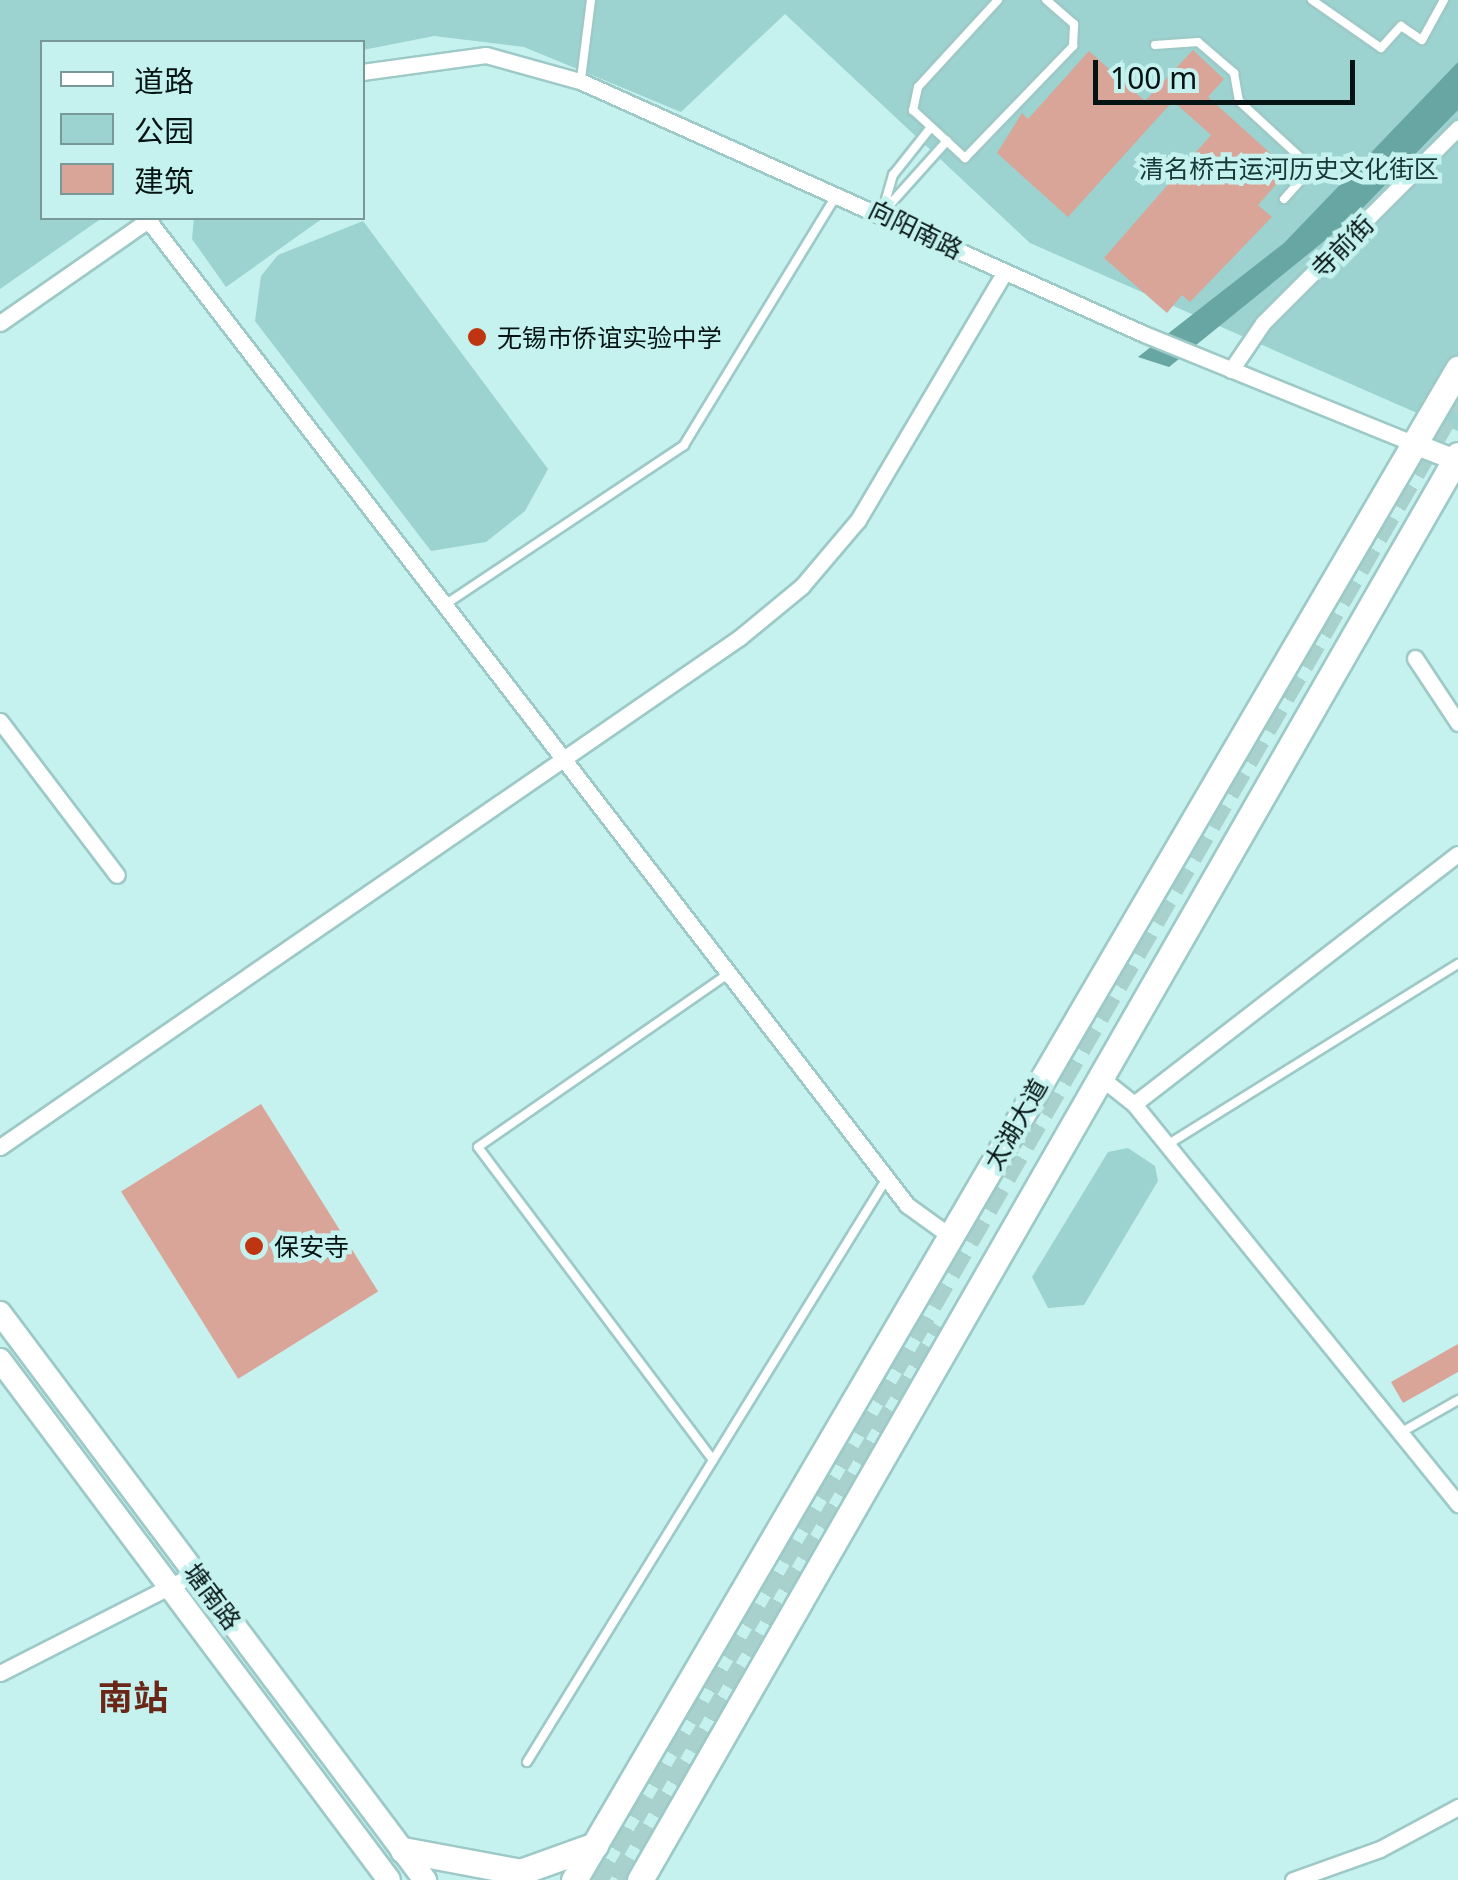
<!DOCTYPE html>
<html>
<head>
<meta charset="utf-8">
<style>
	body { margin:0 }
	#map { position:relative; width:1458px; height:1880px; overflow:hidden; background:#c5f2ef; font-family:"Noto Sans","Noto Sans SC",sans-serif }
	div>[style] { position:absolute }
	.green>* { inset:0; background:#9cd2cf }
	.water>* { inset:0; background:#67a6a3 }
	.building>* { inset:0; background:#d9a598; transform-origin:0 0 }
	.trunk-tunnel>* { height:25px; margin-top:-12.5px; transform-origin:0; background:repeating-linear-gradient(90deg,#a8d1ce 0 25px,transparent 0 37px) }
	.roads { filter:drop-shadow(2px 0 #9dc9c6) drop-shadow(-2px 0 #9dc9c6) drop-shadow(0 2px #9dc9c6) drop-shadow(0 -2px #9dc9c6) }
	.service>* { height:8px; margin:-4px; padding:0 4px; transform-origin:4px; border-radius:4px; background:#fff }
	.minor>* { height:15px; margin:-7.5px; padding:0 7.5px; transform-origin:7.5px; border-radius:7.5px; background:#fff }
	.tertiary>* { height:20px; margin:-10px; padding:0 10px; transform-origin:10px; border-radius:10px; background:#fff }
	.secondary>* { height:22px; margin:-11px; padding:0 11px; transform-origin:11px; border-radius:11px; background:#fff }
	.primary>* { height:25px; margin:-12.5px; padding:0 12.5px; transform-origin:12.5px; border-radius:12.5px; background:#fff }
	.dots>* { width:28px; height:28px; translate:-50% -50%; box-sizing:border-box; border:5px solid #c5f2ef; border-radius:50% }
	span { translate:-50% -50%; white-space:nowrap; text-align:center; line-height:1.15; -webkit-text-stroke:9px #c5f2ef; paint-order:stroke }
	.park-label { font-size:25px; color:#183837 }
	.street-label { font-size:25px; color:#041313 }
	.poi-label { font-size:25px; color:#041313 }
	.left { translate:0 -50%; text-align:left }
	.district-label { font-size:35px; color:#6a2718; font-weight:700 }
	.legend { position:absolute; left:40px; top:40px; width:325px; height:180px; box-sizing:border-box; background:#c5f2ef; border:2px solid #789997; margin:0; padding:12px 18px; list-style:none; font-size:30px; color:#041313 }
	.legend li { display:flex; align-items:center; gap:20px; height:50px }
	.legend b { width:50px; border:2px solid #789997 }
	.scale { position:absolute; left:1093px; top:60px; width:262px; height:45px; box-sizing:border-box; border:5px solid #041313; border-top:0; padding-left:12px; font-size:30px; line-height:35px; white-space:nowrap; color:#041313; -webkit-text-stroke:8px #c5f2ef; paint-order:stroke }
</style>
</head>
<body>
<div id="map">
	<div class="green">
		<i style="clip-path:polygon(0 0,1458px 0,1458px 431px,1030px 243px,785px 14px,681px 112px,524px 47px,434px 36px,363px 50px,362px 42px,42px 42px,42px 218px,102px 218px,0 289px)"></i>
		<i style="clip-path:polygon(194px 218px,323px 218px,226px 287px,192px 239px)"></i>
		<i style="clip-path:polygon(363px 221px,548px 469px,525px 511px,486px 542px,431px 551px,255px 321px,261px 276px,278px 255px)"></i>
		<i style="clip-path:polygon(1128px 1148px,1155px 1166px,1158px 1181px,1084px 1305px,1048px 1308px,1032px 1277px,1108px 1152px)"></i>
	</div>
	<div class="water">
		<i style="clip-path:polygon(1458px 62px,1458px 110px,1355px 216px,1169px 367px,1138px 357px,1284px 243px)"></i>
	</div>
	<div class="building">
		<i style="clip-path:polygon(1193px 50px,1224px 79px,1208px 97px,1289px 170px,1258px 205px,1272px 217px,1190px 302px,1182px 295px,1167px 313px,1104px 258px,1211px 135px,1173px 101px,1068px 217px,997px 153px,1022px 113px,1028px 119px,1089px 51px,1145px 101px)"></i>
		<i style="left:261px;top:1104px;width:221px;height:165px;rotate:58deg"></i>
		<i style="clip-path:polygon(1458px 1344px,1458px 1372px,1403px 1403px,1391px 1382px)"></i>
	</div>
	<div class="trunk-tunnel">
		<i style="left:595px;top:1880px;width:1718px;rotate:-59.85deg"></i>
		<i style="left:619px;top:1880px;width:640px;rotate:-59.59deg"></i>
	</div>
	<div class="roads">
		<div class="service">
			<i style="left:998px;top:0;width:118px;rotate:132.6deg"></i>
			<i style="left:918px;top:87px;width:24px;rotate:102deg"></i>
			<i style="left:913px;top:110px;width:71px;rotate:42.7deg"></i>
			<i style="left:965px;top:158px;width:156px;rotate:-46deg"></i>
			<i style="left:1073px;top:46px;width:22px;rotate:-87deg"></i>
			<i style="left:1074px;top:24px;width:37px;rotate:-139deg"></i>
			<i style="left:1312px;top:0;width:84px;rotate:34.8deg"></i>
			<i style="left:1381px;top:48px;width:30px;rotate:-48deg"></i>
			<i style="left:1401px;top:26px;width:25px;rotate:34deg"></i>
			<i style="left:1422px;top:40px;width:46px;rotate:-61.2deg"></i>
			<i style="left:1155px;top:45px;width:43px;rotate:-4deg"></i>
			<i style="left:1198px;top:42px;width:48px;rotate:40.7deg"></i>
			<i style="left:1234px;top:73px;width:28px;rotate:80deg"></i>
			<i style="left:1239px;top:101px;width:84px;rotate:42.6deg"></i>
			<i style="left:1301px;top:158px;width:21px;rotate:87deg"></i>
			<i style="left:1302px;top:179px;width:27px;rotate:132deg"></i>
			<i style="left:581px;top:79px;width:80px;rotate:-82.8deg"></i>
			<i style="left:885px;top:210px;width:93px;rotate:-48.1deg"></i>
			<i style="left:882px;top:213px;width:40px;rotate:-74deg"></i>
			<i style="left:893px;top:175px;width:61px;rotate:-51.6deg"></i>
			<i style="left:446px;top:604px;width:286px;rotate:-33.7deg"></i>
			<i style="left:684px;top:445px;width:292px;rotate:-58.6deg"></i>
			<i style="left:1167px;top:1145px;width:343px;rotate:-31.9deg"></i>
			<i style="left:1400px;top:1433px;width:67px;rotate:-29.6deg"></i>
			<i style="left:713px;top:1460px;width:391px;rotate:-126.9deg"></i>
			<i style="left:478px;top:1147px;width:304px;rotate:-34.7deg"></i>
			<i style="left:527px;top:1762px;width:686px;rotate:-58.35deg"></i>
		</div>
		<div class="minor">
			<i style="left:362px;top:72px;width:125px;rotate:-7.8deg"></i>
			<i style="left:486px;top:55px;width:98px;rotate:15.5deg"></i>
			<i style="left:580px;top:81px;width:618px;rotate:24.16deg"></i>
			<i style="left:1144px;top:334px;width:289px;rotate:22.1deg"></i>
			<i style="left:148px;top:220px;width:1244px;rotate:52.38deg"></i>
			<i style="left:907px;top:1205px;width:53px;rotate:35.8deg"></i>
			<i style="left:0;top:323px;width:184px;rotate:-34.8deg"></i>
			<i style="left:1231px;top:370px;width:57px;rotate:-55.8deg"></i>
			<i style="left:1263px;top:323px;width:276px;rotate:-45deg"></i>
			<i style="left:1415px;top:658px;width:78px;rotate:56.5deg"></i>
			<i style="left:0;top:721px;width:193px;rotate:52.8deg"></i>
			<i style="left:1100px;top:1077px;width:43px;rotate:38.5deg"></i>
			<i style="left:1134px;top:1104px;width:515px;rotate:50.99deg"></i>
			<i style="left:1134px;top:1104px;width:409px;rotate:-37.7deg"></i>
			<i style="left:0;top:1147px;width:897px;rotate:-34.56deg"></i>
			<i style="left:739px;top:638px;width:82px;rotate:-39.5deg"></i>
			<i style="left:802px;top:586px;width:87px;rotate:-49.7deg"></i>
			<i style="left:858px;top:520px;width:287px;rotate:-59.4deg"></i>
			<i style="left:0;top:1673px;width:220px;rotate:-27deg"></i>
			<i style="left:1293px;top:1880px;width:92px;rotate:-19.6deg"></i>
			<i style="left:1380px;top:1849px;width:89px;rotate:-28.3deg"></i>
		</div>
		<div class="tertiary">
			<i style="left:1412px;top:443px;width:49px;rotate:21.4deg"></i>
		</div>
		<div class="secondary">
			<i style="left:0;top:1313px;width:709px;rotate:53.15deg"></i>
			<i style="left:0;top:1360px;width:649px;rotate:53.2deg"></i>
		</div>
		<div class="primary">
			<i style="left:403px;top:1850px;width:119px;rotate:10.6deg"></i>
			<i style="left:520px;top:1872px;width:80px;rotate:-19.8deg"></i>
			<i style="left:574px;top:1880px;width:1751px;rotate:-59.67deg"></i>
			<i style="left:640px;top:1880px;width:1643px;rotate:-60.14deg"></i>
		</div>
	</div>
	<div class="dots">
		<i style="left:477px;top:337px;background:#bf3512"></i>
		<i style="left:254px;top:1246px;background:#bf3512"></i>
	</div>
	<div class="park-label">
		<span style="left:1289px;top:168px">清名桥古运河历史文化街区</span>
	</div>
	<div class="street-label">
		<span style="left:916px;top:229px;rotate:26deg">向阳南路</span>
		<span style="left:1342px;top:246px;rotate:-45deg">寺前街</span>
		<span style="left:1015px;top:1124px;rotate:-60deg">太湖大道</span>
		<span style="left:213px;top:1596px;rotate:53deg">塘南路</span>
	</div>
	<div class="poi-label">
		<span class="left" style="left:497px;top:337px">无锡市侨谊实验中学</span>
		<span class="left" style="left:274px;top:1246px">保安寺</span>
	</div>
	<div class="district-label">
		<span style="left:133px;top:1697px">南站</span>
	</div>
	<ul class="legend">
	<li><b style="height:12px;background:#fff"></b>道路</li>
	<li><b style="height:28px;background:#9cd2cf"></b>公园</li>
	<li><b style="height:28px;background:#d9a598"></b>建筑</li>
	</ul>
	<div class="scale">100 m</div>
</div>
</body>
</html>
